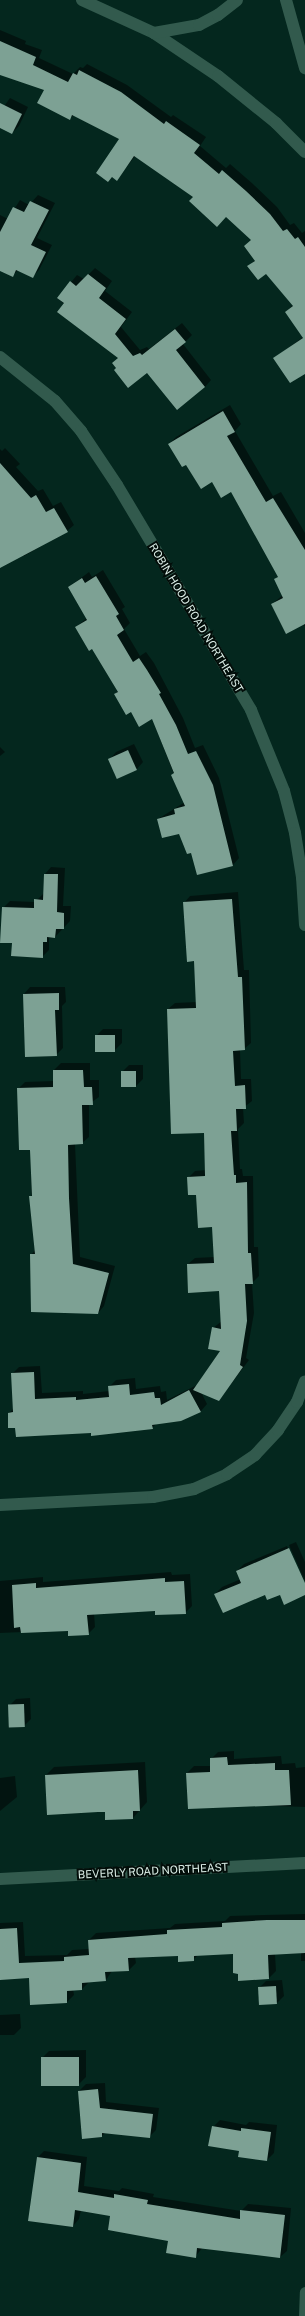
<!DOCTYPE html>
<html>
<head>
<meta charset="utf-8">
<style>
	body { margin:0 }
	#map { position:relative; width:305px; height:2316px; overflow:hidden; background:#04271e; font-family:"Public Sans",sans-serif }
	div>[style] { position:absolute }
	.shadow>* { inset:0; background:#0007 }
	.building>* { inset:0; background:#7da194; transform-origin:0 0 }
	.service>* { height:11px; margin:-5.5px; padding:0 5.5px; transform-origin:5.5px; border-radius:5.5px; background:#325a4d }
	.minor>* { height:12px; margin:-6px; padding:0 6px; transform-origin:6px; border-radius:6px; background:#325a4d }
	span { translate:-50% -50%; white-space:nowrap; text-align:center; line-height:1.15; -webkit-text-stroke:4px #020d09; paint-order:stroke }
	.street-label { font-size:11px; color:#dbeee7 }
</style>
</head>
<body>
<div id="map">
	<div class="shadow">
		<i style="clip-path:polygon(0 30px,26px 41px,25px 44px,42px 50px,39px 58px,73px 74px,80px 67px,83px 68px,87px 64px,127px 85px,171px 117px,173px 115px,206px 137px,200px 146px,226px 168px,230px 164px,253px 184px,277px 207px,290px 225px,294px 223px,302px 233px,305px 231px,305px 372px,275px 358px,303px 337px,286px 312px,293px 305px,266px 273px,249px 266px,256px 259px,252px 239px,227px 216px,136px 155px,117px 179px,113px 176px,108px 181px,121px 139px,74px 115px,69px 119px,45px 89px,0 73px)"></i>
		<i style="clip-path:polygon(10px 98px,28px 107px,19px 126px,12px 133px,0 127px,0 112px)"></i>
		<i style="clip-path:polygon(38px 195px,55px 203px,37px 238px,52px 245px,39px 270px,32px 277px,18px 270px,12px 276px,0 270px,0 215px,8px 219px,20px 200px,29px 205px)"></i>
		<i style="clip-path:polygon(95px 268px,112px 281px,105px 291px,132px 312px,121px 327px,140px 350px,147px 347px,149px 349px,182px 323px,192px 335px,183px 344px,211px 380px,205px 387px,147px 371px,117px 368px,119px 358px,58px 298px,77px 275px,84px 279px)"></i>
		<i style="clip-path:polygon(230px 405px,241px 424px,235px 431px,273px 496px,281px 492px,305px 533px,305px 626px,272px 604px,283px 595px,275px 579px,279px 576px,231px 491px,186px 463px,169px 444px,176px 437px)"></i>
		<i style="clip-path:polygon(5px 448px,20px 464px,16px 467px,38px 491px,43px 489px,53px 506px,61px 502px,74px 525px,67px 531px,24px 556px,22px 554px,0 560px,0 449px,2px 451px)"></i>
		<i style="clip-path:polygon(103px 570px,125px 607px,122px 609px,130px 623px,124px 629px,140px 656px,146px 652px,154px 663px,183px 718px,195px 748px,203px 745px,219px 778px,239px 858px,233px 865px,192px 851px,180px 833px,158px 819px,185px 802px,152px 718px,131px 711px,115px 694px,118px 691px,93px 648px,76px 627px,87px 618px,69px 587px,89px 572px,92px 577px)"></i>
		<i style="clip-path:polygon(134px 744px,143px 762px,137px 769px,119px 778px,110px 759px,116px 752px)"></i>
		<i style="clip-path:polygon(0 747px,5px 752px,0 756px)"></i>
		<i style="clip-path:polygon(51px 867px,65px 868px,63px 906px,71px 906px,70px 921px,55px 937px,49px 938px,49px 950px,42px 957px,13px 943px,3px 908px,10px 901px,35px 902px,44px 893px,45px 874px)"></i>
		<i style="clip-path:polygon(238px 892px,244px 970px,249px 970px,251px 1043px,244px 1049px,240px 1050px,241px 1079px,251px 1079px,252px 1101px,243px 1108px,244px 1123px,238px 1129px,240px 1169px,242px 1169px,243px 1176px,253px 1176px,254px 1247px,258px 1247px,259px 1276px,252px 1283px,254px 1313px,246px 1358px,249px 1360px,219px 1400px,201px 1392px,207px 1404px,201px 1411px,180px 1421px,157px 1423px,152px 1428px,92px 1432px,16px 1427px,9px 1413px,14px 1408px,12px 1374px,19px 1367px,40px 1366px,42px 1393px,83px 1391px,83px 1394px,109px 1391px,109px 1387px,116px 1380px,135px 1378px,136px 1389px,160px 1386px,161px 1392px,166px 1391px,167px 1400px,197px 1385px,221px 1350px,213px 1328px,222px 1321px,220px 1290px,188px 1264px,195px 1258px,214px 1257px,213px 1226px,188px 1178px,195px 1171px,206px 1170px,204px 1132px,168px 1009px,175px 1003px,197px 1002px,195px 960px,184px 903px,190px 896px)"></i>
		<i style="clip-path:polygon(30px 987px,65px 987px,66px 1002px,62px 1006px,63px 1048px,56px 1055px,24px 994px)"></i>
		<i style="clip-path:polygon(103px 1029px,122px 1029px,122px 1043px,115px 1050px,97px 1051px,96px 1036px)"></i>
		<i style="clip-path:polygon(61px 1063px,90px 1063px,90px 1080px,99px 1080px,99px 1097px,89px 1104px,89px 1137px,82px 1143px,75px 1144px,80px 1257px,115px 1266px,104px 1306px,98px 1313px,31px 1255px,35px 1250px,32px 1219px,31px 1149px,18px 1089px,25px 1082px,54px 1081px,54px 1070px)"></i>
		<i style="clip-path:polygon(129px 1065px,143px 1065px,143px 1079px,136px 1086px,122px 1072px)"></i>
		<i style="clip-path:polygon(296px 1542px,305px 1562px,305px 1581px,289px 1545px)"></i>
		<i style="clip-path:polygon(287px 1546px,305px 1586px,305px 1594px,215px 1594px,222px 1587px,241px 1579px,237px 1571px,244px 1564px)"></i>
		<i style="clip-path:polygon(171px 1572px,172px 1575px,190px 1574px,192px 1606px,185px 1613px,156px 1610px,94px 1613px,95px 1627px,88px 1634px,69px 1630px,0 1633px,0 1581px,43px 1577px,43px 1582px)"></i>
		<i style="clip-path:polygon(30px 1698px,31px 1719px,24px 1726px,9px 1706px,16px 1699px)"></i>
		<i style="clip-path:polygon(234px 1751px,234px 1759px,281px 1756px,282px 1764px,295px 1763px,296px 1768px,305px 1767px,305px 1807px,247px 1805px,187px 1773px,194px 1766px,211px 1766px,211px 1759px,218px 1752px)"></i>
		<i style="clip-path:polygon(145px 1762px,147px 1802px,133px 1818px,106px 1811px,46px 1775px,54px 1767px)"></i>
		<i style="clip-path:polygon(15px 1776px,17px 1797px,0 1811px,0 1778px)"></i>
		<i style="clip-path:polygon(305px 1914px,305px 1961px,301px 1961px,301px 1953px,275px 1954px,276px 1971px,269px 1978px,239px 1973px,233px 1953px,198px 1955px,193px 1960px,179px 1955px,135px 1957px,136px 1963px,129px 1970px,112px 1971px,106px 1980px,89px 1982px,82px 1989px,73px 1989px,74px 1995px,67px 2002px,30px 1977px,0 1979px,0 1923px,23px 1922px,25px 1956px,67px 1955px,72px 1950px,89px 1949px,89px 1940px,96px 1933px,170px 1928px,175px 1924px,225px 1921px,230px 1916px)"></i>
		<i style="clip-path:polygon(282px 1980px,284px 1996px,277px 2003px,259px 1988px,266px 1981px)"></i>
		<i style="clip-path:polygon(20px 2014px,21px 2028px,14px 2035px,0 2035px,0 2015px)"></i>
		<i style="clip-path:polygon(86px 2050px,86px 2077px,79px 2084px,42px 2058px,49px 2051px)"></i>
		<i style="clip-path:polygon(105px 2083px,106px 2102px,159px 2108px,156px 2130px,149px 2137px,106px 2132px,102px 2136px,79px 2091px,86px 2084px)"></i>
		<i style="clip-path:polygon(220px 2120px,246px 2125px,249px 2122px,277px 2125px,274px 2153px,267px 2160px,240px 2150px,213px 2127px)"></i>
		<i style="clip-path:polygon(44px 2151px,87px 2157px,84px 2186px,119px 2191px,122px 2188px,154px 2194px,153px 2197px,241px 2211px,248px 2204px,291px 2208px,287px 2251px,280px 2257px,203px 2247px,195px 2257px,170px 2240px,112px 2215px,81px 2210px,79px 2219px,73px 2226px,37px 2158px)"></i>
	</div>
	<div class="building">
		<i style="clip-path:polygon(0 41px,36px 57px,33px 65px,68px 82px,73px 73px,77px 75px,79px 70px,121px 92px,164px 124px,166px 121px,200px 145px,194px 153px,219px 174px,222px 170px,246px 191px,270px 214px,283px 231px,287px 229px,295px 239px,298px 237px,305px 247px,305px 374px,290px 383px,273px 358px,303px 338px,285px 312px,293px 306px,266px 274px,258px 280px,247px 266px,255px 261px,244px 246px,251px 240px,226px 217px,217px 227px,189px 201px,193px 197px,134px 156px,117px 181px,112px 177px,108px 182px,96px 173px,119px 139px,72px 115px,70px 120px,37px 103px,44px 90px,0 75px)"></i>
		<i style="clip-path:polygon(0 103px,22px 114px,12px 134px,0 128px)"></i>
		<i style="clip-path:polygon(30px 201px,49px 210px,31px 245px,46px 252px,33px 278px,16px 270px,13px 277px,0 271px,0 232px,13px 207px,24px 212px)"></i>
		<i style="clip-path:polygon(88px 274px,106px 288px,99px 298px,126px 319px,115px 334px,133px 356px,140px 353px,142px 355px,175px 329px,186px 342px,176px 350px,205px 387px,177px 410px,147px 373px,128px 388px,114px 370px,116px 368px,112px 363px,118px 358px,57px 312px,64px 303px,57px 298px,70px 281px,76px 286px)"></i>
		<i style="clip-path:polygon(223px 411px,235px 432px,227px 436px,266px 502px,273px 498px,305px 550px,305px 624px,286px 634px,271px 604px,283px 598px,274px 579px,278px 577px,231px 492px,221px 498px,212px 482px,201px 489px,186px 465px,182px 467px,168px 444px)"></i>
		<i style="clip-path:polygon(0 463px,31px 498px,36px 495px,46px 512px,54px 508px,68px 532px,0 568px)"></i>
		<i style="clip-path:polygon(96px 576px,119px 614px,116px 616px,124px 630px,117px 635px,133px 662px,139px 658px,147px 670px,161px 693px,159px 694px,176px 725px,188px 754px,196px 751px,213px 785px,233px 866px,197px 875px,191px 853px,187px 854px,179px 834px,162px 838px,157px 819px,175px 814px,174px 809px,185px 806px,171px 775px,174px 773px,152px 719px,139px 727px,131px 712px,126px 715px,114px 694px,118px 692px,92px 649px,89px 651px,75px 627px,87px 620px,68px 587px,82px 578px,85px 583px)"></i>
		<i style="left:128px;top:750px;width:22px;height:22px;rotate:66deg"></i>
		<i style="clip-path:polygon(44px 874px,58px 874px,57px 912px,64px 913px,64px 929px,56px 929px,55px 938px,47px 937px,47px 942px,43px 942px,43px 958px,11px 956px,12px 943px,0 943px,2px 907px,34px 908px,34px 899px,43px 900px)"></i>
		<i style="clip-path:polygon(232px 899px,238px 977px,242px 977px,245px 1050px,233px 1051px,235px 1086px,245px 1085px,246px 1109px,236px 1109px,237px 1131px,231px 1131px,234px 1175px,236px 1175px,236px 1183px,247px 1182px,248px 1253px,251px 1253px,253px 1284px,245px 1284px,247px 1321px,240px 1365px,243px 1367px,219px 1401px,193px 1390px,220px 1351px,208px 1349px,212px 1327px,221px 1329px,219px 1291px,188px 1293px,187px 1264px,214px 1263px,212px 1227px,198px 1228px,196px 1195px,188px 1195px,187px 1177px,205px 1176px,204px 1133px,171px 1134px,167px 1009px,196px 1008px,194px 961px,187px 962px,183px 902px)"></i>
		<i style="clip-path:polygon(59px 993px,59px 1010px,55px 1010px,57px 1056px,25px 1057px,23px 994px)"></i>
		<i style="left:95px;top:1035px;width:20px;height:17px"></i>
		<i style="clip-path:polygon(53px 1070px,83px 1070px,84px 1087px,92px 1087px,93px 1105px,82px 1105px,83px 1144px,68px 1145px,69px 1198px,73px 1264px,109px 1273px,98px 1314px,31px 1312px,30px 1254px,35px 1254px,29px 1196px,32px 1196px,30px 1150px,19px 1150px,17px 1088px,53px 1087px)"></i>
		<i style="left:121px;top:1071px;width:15px;height:16px"></i>
		<i style="clip-path:polygon(34px 1372px,35px 1399px,76px 1397px,76px 1400px,109px 1397px,108px 1386px,129px 1384px,130px 1395px,154px 1392px,155px 1398px,160px 1398px,161px 1405px,189px 1390px,201px 1412px,181px 1421px,152px 1425px,153px 1429px,91px 1436px,91px 1433px,16px 1437px,15px 1428px,8px 1428px,8px 1413px,13px 1412px,11px 1373px)"></i>
		<i style="clip-path:polygon(289px 1548px,305px 1583px,305px 1595px,284px 1605px,280px 1595px,267px 1600px,265px 1595px,223px 1613px,214px 1594px,241px 1583px,236px 1571px)"></i>
		<i style="clip-path:polygon(165px 1578px,165px 1582px,184px 1581px,186px 1614px,155px 1615px,155px 1611px,87px 1615px,89px 1635px,68px 1636px,68px 1631px,21px 1633px,20px 1627px,14px 1628px,12px 1585px,36px 1583px,36px 1588px)"></i>
		<i style="left:24px;top:1704px;width:23px;height:16px;rotate:88deg"></i>
		<i style="clip-path:polygon(227px 1757px,228px 1765px,275px 1763px,275px 1770px,289px 1770px,291px 1805px,188px 1809px,186px 1773px,210px 1772px,210px 1758px)"></i>
		<i style="clip-path:polygon(138px 1770px,140px 1811px,133px 1811px,133px 1819px,105px 1820px,105px 1812px,98px 1812px,47px 1815px,45px 1775px)"></i>
		<i style="clip-path:polygon(267px 1920px,305px 1920px,305px 1953px,268px 1955px,269px 1979px,238px 1981px,238px 1974px,233px 1973px,233px 1954px,194px 1956px,194px 1961px,178px 1962px,178px 1956px,128px 1958px,129px 1971px,105px 1972px,106px 1981px,82px 1983px,82px 1990px,67px 1991px,67px 2003px,30px 2005px,29px 1978px,0 1980px,0 1929px,17px 1928px,19px 1963px,64px 1961px,64px 1957px,89px 1955px,88px 1940px,167px 1934px,167px 1930px,222px 1927px,222px 1923px)"></i>
		<i style="left:276px;top:1986px;width:18px;height:18px;rotate:87deg"></i>
		<i style="left:41px;top:2057px;width:38px;height:29px"></i>
		<i style="clip-path:polygon(98px 2089px,100px 2108px,153px 2114px,150px 2138px,102px 2133px,102px 2137px,82px 2139px,78px 2091px)"></i>
		<i style="clip-path:polygon(212px 2126px,241px 2131px,241px 2128px,271px 2132px,267px 2161px,238px 2157px,239px 2151px,208px 2146px)"></i>
		<i style="clip-path:polygon(37px 2157px,81px 2163px,78px 2192px,114px 2198px,114px 2194px,148px 2200px,147px 2204px,240px 2219px,240px 2210px,285px 2215px,280px 2258px,197px 2248px,196px 2258px,166px 2253px,168px 2241px,108px 2230px,110px 2216px,75px 2210px,73px 2227px,28px 2221px)"></i>
	</div>
	<div class="service">
		<i style="left:304px;top:2316px;width:24px;rotate:-88deg"></i>
	</div>
	<div class="minor">
		<i style="left:82px;top:0;width:79px;rotate:24.6deg"></i>
		<i style="left:154px;top:33px;width:77px;rotate:33.9deg"></i>
		<i style="left:218px;top:76px;width:75px;rotate:39deg"></i>
		<i style="left:276px;top:123px;width:41px;rotate:45deg"></i>
		<i style="left:286px;top:0;width:71px;rotate:74.4deg"></i>
		<i style="left:154px;top:33px;width:46px;rotate:-10.1deg"></i>
		<i style="left:199px;top:25px;width:21px;rotate:-28deg"></i>
		<i style="left:218px;top:15px;width:24px;rotate:-38deg"></i>
		<i style="left:0;top:357px;width:70px;rotate:38.7deg"></i>
		<i style="left:55px;top:401px;width:40px;rotate:49deg"></i>
		<i style="left:81px;top:431px;width:65px;rotate:56.3deg"></i>
		<i style="left:117px;top:485px;width:262px;rotate:59.2deg"></i>
		<i style="left:251px;top:710px;width:87px;rotate:67.8deg"></i>
		<i style="left:284px;top:791px;width:43px;rotate:75.3deg"></i>
		<i style="left:295px;top:833px;width:45px;rotate:81deg"></i>
		<i style="left:302px;top:877px;width:48px;rotate:86.4deg"></i>
		<i style="left:0;top:1505px;width:153px;rotate:-3deg"></i>
		<i style="left:153px;top:1497px;width:42px;rotate:-11deg"></i>
		<i style="left:194px;top:1489px;width:36px;rotate:-24deg"></i>
		<i style="left:227px;top:1474px;width:34px;rotate:-34deg"></i>
		<i style="left:255px;top:1455px;width:34px;rotate:-47deg"></i>
		<i style="left:278px;top:1430px;width:34px;rotate:-56deg"></i>
		<i style="left:297px;top:1402px;width:22px;rotate:-69deg"></i>
		<i style="left:0;top:1879px;width:305px;rotate:-3deg"></i>
	</div>
	<div class="street-label">
		<span style="left:196px;top:618px;rotate:59deg">ROBIN HOOD ROAD NORTHEAST</span>
		<span style="left:153px;top:1871px;rotate:-3deg">BEVERLY ROAD NORTHEAST</span>
	</div>
</div>
</body>
</html>
